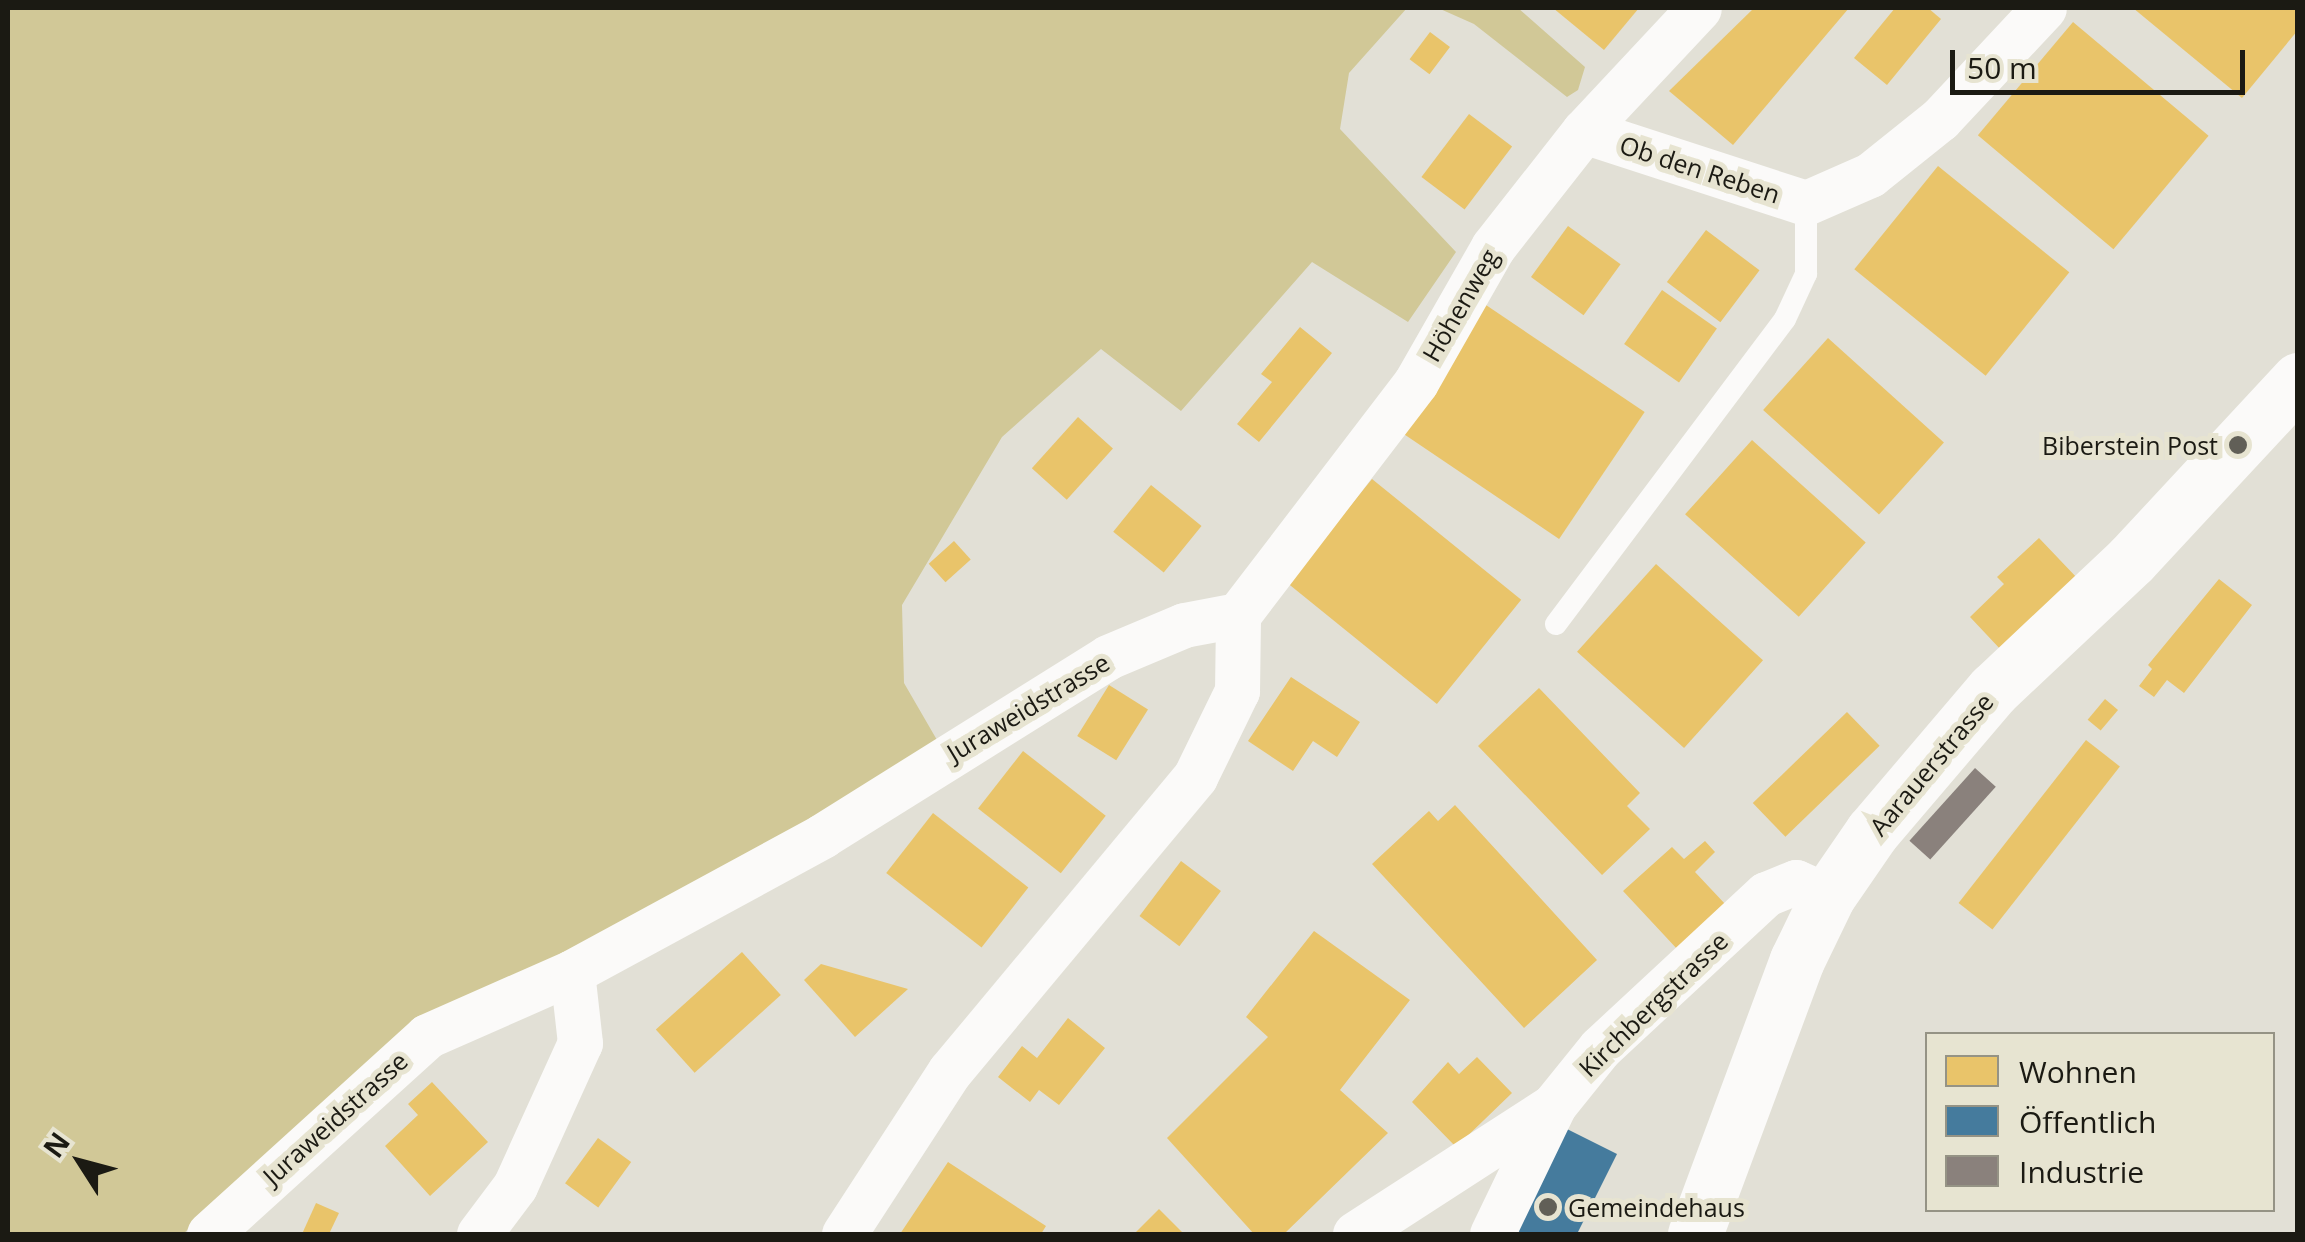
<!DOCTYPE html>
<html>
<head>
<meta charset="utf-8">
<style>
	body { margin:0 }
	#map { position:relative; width:2305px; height:1242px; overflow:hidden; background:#e2e0d6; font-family:"Open Sans",sans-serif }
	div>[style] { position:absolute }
	.green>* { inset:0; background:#d1c897 }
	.homes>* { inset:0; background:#e9c46a; transform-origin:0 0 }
	.public>* { inset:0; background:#457b9d }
	.industry>* { inset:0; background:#8a817c; transform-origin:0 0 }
	.lane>* { height:22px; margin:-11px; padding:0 11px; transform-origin:11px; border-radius:11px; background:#fbfaf9 }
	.street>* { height:45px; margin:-22.5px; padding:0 22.5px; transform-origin:22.5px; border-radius:22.5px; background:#fbfaf9 }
	.secondary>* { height:55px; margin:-27.5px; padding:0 27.5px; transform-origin:27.5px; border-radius:27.5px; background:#fbfaf9 }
	.dots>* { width:28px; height:28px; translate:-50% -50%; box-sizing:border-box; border:5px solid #e7e4d1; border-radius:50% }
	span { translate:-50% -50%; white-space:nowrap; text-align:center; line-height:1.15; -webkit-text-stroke:10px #e7e4d1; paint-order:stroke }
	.street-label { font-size:25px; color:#1b1a13 }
	.poi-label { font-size:25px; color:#1b1a13 }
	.right { translate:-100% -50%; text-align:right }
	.left { translate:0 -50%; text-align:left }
	.frame { position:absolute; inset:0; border:10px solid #1b1a13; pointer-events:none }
	.legend { position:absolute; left:1925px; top:1032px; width:350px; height:180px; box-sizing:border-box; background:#e7e4d1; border:2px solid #959385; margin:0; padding:12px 18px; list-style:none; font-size:30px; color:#1b1a13 }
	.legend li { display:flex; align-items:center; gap:20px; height:50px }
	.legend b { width:50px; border:2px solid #959385 }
	.north { position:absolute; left:30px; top:1112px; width:100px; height:100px; -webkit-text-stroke:8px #e7e4d1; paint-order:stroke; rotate:306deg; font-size:28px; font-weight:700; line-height:40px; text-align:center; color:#1b1a13 }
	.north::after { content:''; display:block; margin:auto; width:35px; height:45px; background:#1b1a13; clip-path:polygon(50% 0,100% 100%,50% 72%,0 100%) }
	.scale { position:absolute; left:1950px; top:50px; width:295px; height:45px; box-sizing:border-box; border:5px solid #1b1a13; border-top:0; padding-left:12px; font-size:30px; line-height:35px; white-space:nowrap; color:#1b1a13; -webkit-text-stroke:8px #e7e4d1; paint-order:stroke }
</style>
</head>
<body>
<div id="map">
	<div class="green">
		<i style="clip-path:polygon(8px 8px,1407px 8px,1349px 73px,1340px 129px,1456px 252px,1408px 322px,1312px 262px,1181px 411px,1101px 349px,1002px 437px,902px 605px,904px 683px,937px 740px,273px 1151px,183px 1234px,8px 1234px)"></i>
		<i style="clip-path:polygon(1438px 8px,1518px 8px,1585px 67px,1578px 90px,1567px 97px,1474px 24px)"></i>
	</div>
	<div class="homes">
		<i style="clip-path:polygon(1553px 8px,1639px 8px,1604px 50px)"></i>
		<i style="clip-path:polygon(1754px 8px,1849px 8px,1733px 145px,1669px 91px)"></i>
		<i style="clip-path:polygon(1895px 8px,1928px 8px,1941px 19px,1887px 85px,1854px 58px)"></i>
		<i style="clip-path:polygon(2133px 8px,2298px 8px,2298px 30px,2242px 98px)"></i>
		<i style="left:2073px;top:22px;width:177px;height:148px;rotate:40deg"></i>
		<i style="left:1430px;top:32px;width:25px;height:34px;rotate:37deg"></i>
		<i style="left:1469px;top:114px;width:54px;height:79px;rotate:37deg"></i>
		<i style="left:1938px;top:166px;width:169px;height:133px;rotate:39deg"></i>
		<i style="left:1568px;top:226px;width:65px;height:63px;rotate:36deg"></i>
		<i style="left:1706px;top:230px;width:67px;height:65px;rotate:37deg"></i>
		<i style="left:1662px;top:290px;width:67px;height:66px;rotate:35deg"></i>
		<i style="left:1483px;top:303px;width:195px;height:153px;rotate:34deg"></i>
		<i style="clip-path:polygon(1300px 327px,1332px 353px,1259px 442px,1237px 424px,1272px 382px,1261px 374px)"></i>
		<i style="left:1828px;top:338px;width:156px;height:97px;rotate:42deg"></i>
		<i style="left:1078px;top:417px;width:47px;height:69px;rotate:42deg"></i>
		<i style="left:1752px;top:440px;width:153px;height:100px;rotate:42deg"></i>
		<i style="left:1372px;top:479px;width:192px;height:134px;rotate:39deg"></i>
		<i style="left:1151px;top:485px;width:65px;height:60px;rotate:39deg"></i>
		<i style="clip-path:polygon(2039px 538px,2079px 580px,2002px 651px,1970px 617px,2004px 584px,1997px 577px)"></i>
		<i style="left:954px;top:541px;width:25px;height:34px;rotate:48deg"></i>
		<i style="left:1656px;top:564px;width:144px;height:118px;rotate:42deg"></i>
		<i style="clip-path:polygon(2219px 579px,2252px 605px,2184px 693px,2167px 680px,2154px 697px,2139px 686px,2152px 669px,2148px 665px)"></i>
		<i style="clip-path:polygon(1291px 677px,1360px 722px,1337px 757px,1313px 741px,1293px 771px,1248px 741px)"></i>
		<i style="left:1109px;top:685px;width:46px;height:60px;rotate:32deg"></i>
		<i style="clip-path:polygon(1539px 688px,1640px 793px,1627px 806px,1650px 829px,1602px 875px,1478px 746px)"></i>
		<i style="left:2105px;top:699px;width:17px;height:27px;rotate:40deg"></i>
		<i style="left:1847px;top:712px;width:47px;height:131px;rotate:46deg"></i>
		<i style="left:2086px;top:740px;width:43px;height:207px;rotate:38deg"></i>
		<i style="left:1023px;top:751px;width:105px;height:73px;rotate:38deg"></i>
		<i style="clip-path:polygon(1455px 805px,1597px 960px,1524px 1028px,1372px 864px,1429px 811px,1438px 821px)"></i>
		<i style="left:933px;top:813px;width:121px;height:76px;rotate:38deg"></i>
		<i style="clip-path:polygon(1705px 841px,1715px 852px,1695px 872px,1726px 905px,1678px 950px,1623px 891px,1672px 847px,1684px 859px)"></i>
		<i style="left:1181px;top:861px;width:50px;height:69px;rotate:37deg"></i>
		<i style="clip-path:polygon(1314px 931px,1410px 1000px,1340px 1090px,1388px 1133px,1284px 1234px,1254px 1234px,1167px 1138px,1268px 1037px,1246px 1017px)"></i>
		<i style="left:742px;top:952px;width:58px;height:116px;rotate:48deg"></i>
		<i style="clip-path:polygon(821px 964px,908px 989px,855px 1037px,804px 980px)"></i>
		<i style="clip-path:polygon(1068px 1018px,1105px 1048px,1059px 1105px,1039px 1090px,1030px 1102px,998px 1077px,1022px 1046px,1037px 1058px)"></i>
		<i style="clip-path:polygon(1477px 1057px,1512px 1093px,1456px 1147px,1412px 1102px,1448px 1062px,1459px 1074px)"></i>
		<i style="clip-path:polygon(432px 1082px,488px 1142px,430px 1196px,385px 1146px,418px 1115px,408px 1104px)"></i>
		<i style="left:598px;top:1138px;width:41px;height:56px;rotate:36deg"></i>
		<i style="clip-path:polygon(948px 1162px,1046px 1226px,1041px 1234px,900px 1234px)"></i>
		<i style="clip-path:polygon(316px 1203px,339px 1213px,329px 1234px,302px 1234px)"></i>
		<i style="clip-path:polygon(1159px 1209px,1184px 1234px,1134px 1234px)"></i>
	</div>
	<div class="public">
		<i style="clip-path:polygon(1561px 1126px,1617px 1154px,1577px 1234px,1524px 1234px,1511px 1228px)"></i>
	</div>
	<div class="industry">
		<i style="left:1975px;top:768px;width:28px;height:98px;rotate:42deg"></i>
	</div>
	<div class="lane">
		<i style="left:1556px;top:624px;width:381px;rotate:-53.1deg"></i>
		<i style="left:1785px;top:319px;width:50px;rotate:-65deg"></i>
		<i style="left:1806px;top:274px;width:71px;rotate:-90deg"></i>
	</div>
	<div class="street">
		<i style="left:1584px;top:131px;width:233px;rotate:18deg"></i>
		<i style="left:1806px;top:203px;width:70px;rotate:-23.6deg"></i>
		<i style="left:1870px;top:175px;width:90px;rotate:-38.7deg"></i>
		<i style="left:1940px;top:119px;width:152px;rotate:-46.9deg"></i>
		<i style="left:1238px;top:615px;width:293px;rotate:-52.6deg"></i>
		<i style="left:1416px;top:382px;width:155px;rotate:-60.3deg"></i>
		<i style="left:1493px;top:247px;width:147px;rotate:-51.9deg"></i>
		<i style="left:1584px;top:131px;width:168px;rotate:-46.9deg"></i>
		<i style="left:209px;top:1234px;width:294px;rotate:-42.2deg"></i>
		<i style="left:427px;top:1036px;width:158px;rotate:-23.8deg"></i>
		<i style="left:572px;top:972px;width:285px;rotate:-28.5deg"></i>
		<i style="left:822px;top:836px;width:337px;rotate:-32deg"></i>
		<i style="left:1108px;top:657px;width:82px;rotate:-22.8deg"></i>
		<i style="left:1184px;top:625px;width:55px;rotate:-10.5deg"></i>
		<i style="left:479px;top:1234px;width:60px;rotate:-53.1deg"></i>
		<i style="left:515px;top:1186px;width:157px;rotate:-65.6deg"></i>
		<i style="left:580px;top:1043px;width:71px;rotate:-96.4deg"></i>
		<i style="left:844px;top:1234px;width:194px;rotate:-57deg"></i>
		<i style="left:950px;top:1071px;width:383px;rotate:-50.2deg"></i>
		<i style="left:1195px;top:777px;width:96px;rotate:-64deg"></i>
		<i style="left:1237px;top:691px;width:76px;rotate:-89.2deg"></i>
		<i style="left:1355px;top:1234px;width:236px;rotate:-32.9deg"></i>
		<i style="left:1492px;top:1234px;width:143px;rotate:-64.3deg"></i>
		<i style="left:1554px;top:1105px;width:73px;rotate:-51.1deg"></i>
		<i style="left:1600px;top:1048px;width:226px;rotate:-42.9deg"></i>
		<i style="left:1766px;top:894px;width:32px;rotate:-22deg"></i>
		<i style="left:1796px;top:882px;width:35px;rotate:24deg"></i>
	</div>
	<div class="secondary">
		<i style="left:1695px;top:1234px;width:292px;rotate:-69.6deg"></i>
		<i style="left:1797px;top:960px;width:71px;rotate:-64.2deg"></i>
		<i style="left:1828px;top:896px;width:78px;rotate:-55.5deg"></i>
		<i style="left:1872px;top:832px;width:187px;rotate:-49.6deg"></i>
		<i style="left:1993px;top:690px;width:190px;rotate:-43.3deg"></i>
		<i style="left:2131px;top:560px;width:246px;rotate:-47.1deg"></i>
	</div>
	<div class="dots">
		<i style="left:2238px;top:445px;background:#615f57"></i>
		<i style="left:1548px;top:1207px;background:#615f57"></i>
	</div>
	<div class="street-label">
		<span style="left:1700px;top:169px;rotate:18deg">Ob den Reben</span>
		<span style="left:1460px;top:305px;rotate:-60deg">Höhenweg</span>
		<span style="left:1028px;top:707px;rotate:-31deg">Juraweidstrasse</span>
		<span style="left:1931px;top:764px;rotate:-50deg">Aarauerstrasse</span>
		<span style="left:1653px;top:1004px;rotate:-44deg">Kirchbergstrasse</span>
		<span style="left:335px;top:1118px;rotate:-42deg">Juraweidstrasse</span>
	</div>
	<div class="poi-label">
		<span class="right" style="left:2218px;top:445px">Biberstein Post</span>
		<span class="left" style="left:1568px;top:1207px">Gemeindehaus</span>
	</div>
	<div class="frame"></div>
	<ul class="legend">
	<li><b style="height:28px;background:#e9c46a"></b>Wohnen</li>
	<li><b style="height:28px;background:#457b9d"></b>Öffentlich</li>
	<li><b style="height:28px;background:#8a817c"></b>Industrie</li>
	</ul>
	<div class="north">N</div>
	<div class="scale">50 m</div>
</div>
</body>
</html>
